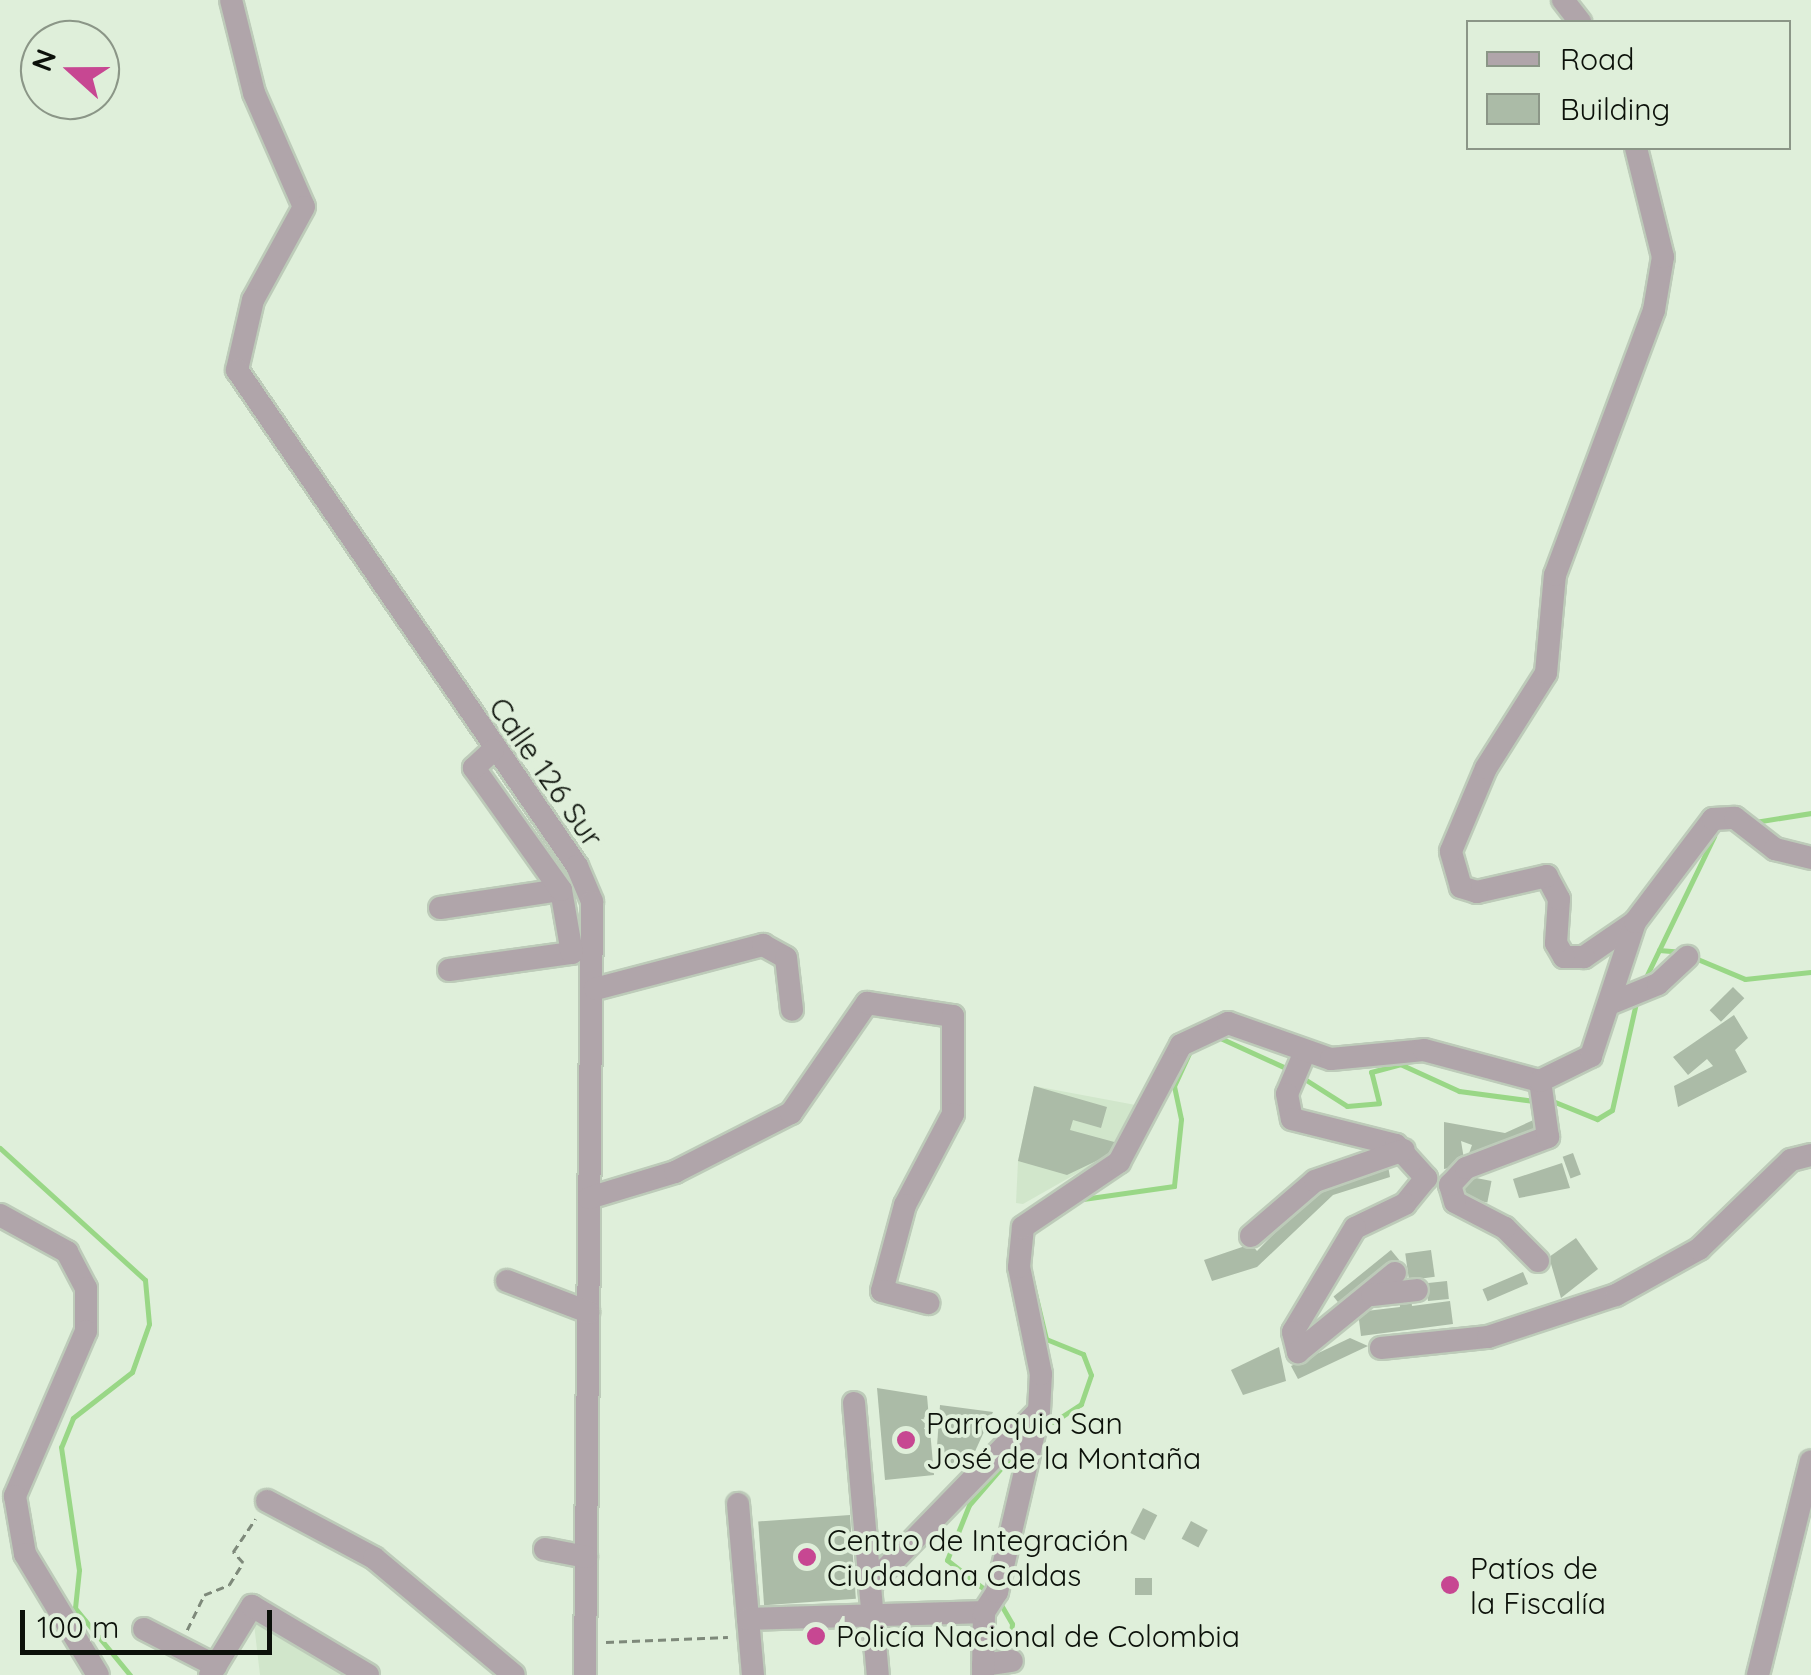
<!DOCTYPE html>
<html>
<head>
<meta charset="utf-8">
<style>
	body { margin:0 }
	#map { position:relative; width:1811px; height:1675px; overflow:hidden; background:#dfefda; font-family:Quicksand,sans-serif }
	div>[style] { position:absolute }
	.built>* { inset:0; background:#d1e6cb }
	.stream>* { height:5px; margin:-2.5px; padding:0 2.5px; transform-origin:2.5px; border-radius:2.5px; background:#99d786 }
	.building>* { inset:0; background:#abbba7; transform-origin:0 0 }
	.path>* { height:2.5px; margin-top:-1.25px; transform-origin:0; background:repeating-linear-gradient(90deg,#7e897a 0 8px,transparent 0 13px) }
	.roads { filter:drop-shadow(2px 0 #bdcbb9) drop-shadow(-2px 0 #bdcbb9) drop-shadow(0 2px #bdcbb9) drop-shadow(0 -2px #bdcbb9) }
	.minor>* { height:22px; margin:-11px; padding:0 11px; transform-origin:11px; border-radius:11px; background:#b0a5aa }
	.dots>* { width:28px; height:28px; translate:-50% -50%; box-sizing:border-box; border:5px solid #dfefda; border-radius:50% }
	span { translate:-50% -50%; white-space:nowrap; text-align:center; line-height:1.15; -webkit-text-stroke:8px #dfefda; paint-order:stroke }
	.street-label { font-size:30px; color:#0c110a }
	.poi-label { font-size:30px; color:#0c110a }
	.left { translate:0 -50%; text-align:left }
	.legend { position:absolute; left:1466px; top:20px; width:325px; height:130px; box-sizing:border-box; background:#dfefda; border:2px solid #8b9687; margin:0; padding:12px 18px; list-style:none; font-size:30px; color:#0c110a }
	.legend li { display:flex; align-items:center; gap:20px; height:50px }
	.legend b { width:50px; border:2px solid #8b9687 }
	.north { position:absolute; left:20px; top:20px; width:100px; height:100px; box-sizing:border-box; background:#dfefda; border:2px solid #8b9687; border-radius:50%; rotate:291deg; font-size:28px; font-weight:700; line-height:40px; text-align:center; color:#0c110a }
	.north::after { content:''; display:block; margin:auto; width:35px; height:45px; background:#c74792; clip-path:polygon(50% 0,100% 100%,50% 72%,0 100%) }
	.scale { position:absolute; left:20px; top:1610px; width:252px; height:45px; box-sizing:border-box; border:5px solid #0c110a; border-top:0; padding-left:12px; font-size:30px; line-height:35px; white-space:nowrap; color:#0c110a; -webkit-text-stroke:8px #dfefda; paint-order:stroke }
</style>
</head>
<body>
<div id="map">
	<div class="built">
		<i style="clip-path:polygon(1034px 1086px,1141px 1106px,1111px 1154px,1023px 1204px,1016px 1203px,1018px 1161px)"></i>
		<i style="clip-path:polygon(254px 1624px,292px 1638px,356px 1675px,260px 1675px)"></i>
	</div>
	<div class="stream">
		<i style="left:1755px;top:822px;width:57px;rotate:-9.1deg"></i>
		<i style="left:1659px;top:950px;width:21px;rotate:5deg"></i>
		<i style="left:1695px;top:958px;width:54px;rotate:22.8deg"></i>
		<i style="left:1745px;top:979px;width:66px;rotate:-6.1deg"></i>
		<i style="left:1645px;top:979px;width:159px;rotate:-64.2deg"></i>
		<i style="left:1218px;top:1037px;width:79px;rotate:24.6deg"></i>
		<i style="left:1303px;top:1078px;width:52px;rotate:32.5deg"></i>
		<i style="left:1347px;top:1106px;width:32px;rotate:-5deg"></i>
		<i style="left:1379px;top:1103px;width:32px;rotate:-104deg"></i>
		<i style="left:1371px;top:1072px;width:30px;rotate:-15deg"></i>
		<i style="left:1400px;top:1064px;width:65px;rotate:24.6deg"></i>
		<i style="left:1459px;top:1091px;width:76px;rotate:7.6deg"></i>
		<i style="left:1550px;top:1100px;width:51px;rotate:22deg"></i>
		<i style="left:1597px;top:1119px;width:17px;rotate:-31deg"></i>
		<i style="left:1612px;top:1110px;width:110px;rotate:-77.4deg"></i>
		<i style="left:0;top:1148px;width:196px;rotate:42.3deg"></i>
		<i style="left:145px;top:1280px;width:44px;rotate:84.8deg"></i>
		<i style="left:149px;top:1324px;width:51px;rotate:109.5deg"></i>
		<i style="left:132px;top:1372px;width:75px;rotate:142.1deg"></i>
		<i style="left:73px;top:1418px;width:31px;rotate:112deg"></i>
		<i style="left:61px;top:1447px;width:124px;rotate:81.7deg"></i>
		<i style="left:79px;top:1570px;width:38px;rotate:96deg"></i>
		<i style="left:75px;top:1608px;width:87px;rotate:50.6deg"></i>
		<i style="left:1083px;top:1199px;width:92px;rotate:-8.1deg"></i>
		<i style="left:1174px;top:1186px;width:67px;rotate:-84deg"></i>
		<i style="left:1181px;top:1119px;width:34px;rotate:-102deg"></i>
		<i style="left:1174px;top:1086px;width:41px;rotate:-65.3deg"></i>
		<i style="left:1029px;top:1268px;width:73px;rotate:76.5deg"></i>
		<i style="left:1046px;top:1339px;width:40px;rotate:22deg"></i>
		<i style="left:1083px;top:1354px;width:22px;rotate:69deg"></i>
		<i style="left:1091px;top:1375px;width:31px;rotate:109deg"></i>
		<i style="left:1081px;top:1404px;width:33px;rotate:147deg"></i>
		<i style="left:988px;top:1592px;width:52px;rotate:-142deg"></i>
		<i style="left:947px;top:1560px;width:59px;rotate:-68.2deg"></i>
		<i style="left:969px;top:1505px;width:60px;rotate:-49.1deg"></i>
		<i style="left:1000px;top:1603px;width:24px;rotate:60deg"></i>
		<i style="left:1012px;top:1624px;width:29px;rotate:96deg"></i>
	</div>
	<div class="building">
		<i style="left:1733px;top:987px;width:16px;height:33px;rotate:45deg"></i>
		<i style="clip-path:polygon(1734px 1015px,1748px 1038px,1735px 1050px,1747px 1072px,1678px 1107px,1674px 1086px,1713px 1066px,1707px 1059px,1688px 1075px,1673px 1057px)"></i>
		<i style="clip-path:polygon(1034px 1086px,1107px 1107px,1101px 1128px,1073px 1120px,1070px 1130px,1118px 1143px,1111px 1154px,1067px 1175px,1018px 1161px)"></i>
		<i style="clip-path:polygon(1540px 1117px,1546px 1132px,1468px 1156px,1472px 1145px,1461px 1141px,1465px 1165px,1444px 1169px,1444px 1122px,1505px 1133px)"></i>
		<i style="left:1573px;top:1153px;width:23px;height:11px;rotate:70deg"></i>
		<i style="clip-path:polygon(1562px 1163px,1570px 1188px,1519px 1198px,1513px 1179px)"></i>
		<i style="clip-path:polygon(1388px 1166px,1390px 1177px,1333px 1195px,1257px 1267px,1212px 1281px,1204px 1260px,1251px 1244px,1257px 1251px,1314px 1193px)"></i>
		<i style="left:1466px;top:1176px;width:26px;height:22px;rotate:11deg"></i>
		<i style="clip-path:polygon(1576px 1238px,1598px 1269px,1561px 1298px,1549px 1257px)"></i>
		<i style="left:1391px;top:1250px;width:13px;height:74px;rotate:51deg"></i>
		<i style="left:1431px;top:1250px;width:27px;height:26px;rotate:82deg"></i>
		<i style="left:1523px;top:1272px;width:13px;height:44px;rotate:67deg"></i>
		<i style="left:1447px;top:1281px;width:18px;height:21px;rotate:84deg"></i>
		<i style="clip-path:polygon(1411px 1296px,1412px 1306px,1450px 1301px,1453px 1324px,1361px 1336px,1358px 1312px,1400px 1307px,1399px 1297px)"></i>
		<i style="clip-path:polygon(1350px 1338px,1368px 1346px,1298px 1379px,1291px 1366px)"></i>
		<i style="clip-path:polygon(1279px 1347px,1286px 1381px,1243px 1395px,1231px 1370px)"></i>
		<i style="clip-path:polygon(877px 1388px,927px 1396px,934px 1475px,885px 1480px)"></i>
		<i style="clip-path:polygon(940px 1405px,993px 1412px,967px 1469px,936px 1460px)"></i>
		<i style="left:1143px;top:1508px;width:16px;height:28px;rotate:27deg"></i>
		<i style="left:850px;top:1515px;width:84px;height:92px;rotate:86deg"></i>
		<i style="left:1191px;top:1521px;width:19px;height:20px;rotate:28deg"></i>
		<i style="left:1135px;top:1578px;width:17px;height:17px"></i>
	</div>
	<div class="path">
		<i style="left:187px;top:1630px;width:39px;rotate:-64deg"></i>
		<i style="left:204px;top:1595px;width:27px;rotate:-22deg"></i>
		<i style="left:229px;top:1585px;width:26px;rotate:-58deg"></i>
		<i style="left:243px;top:1563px;width:15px;rotate:-132deg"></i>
		<i style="left:233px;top:1552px;width:40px;rotate:-56deg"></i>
		<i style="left:606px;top:1642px;width:122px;rotate:-2.3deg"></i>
	</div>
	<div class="roads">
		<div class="minor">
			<i style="left:231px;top:0;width:96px;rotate:76.1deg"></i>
			<i style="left:254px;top:93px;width:124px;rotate:66.3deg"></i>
			<i style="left:304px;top:207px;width:106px;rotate:118.7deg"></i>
			<i style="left:253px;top:300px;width:72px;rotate:102.9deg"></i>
			<i style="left:237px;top:370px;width:601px;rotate:55.57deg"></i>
			<i style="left:577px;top:866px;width:39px;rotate:67deg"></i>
			<i style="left:592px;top:902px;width:773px;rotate:90.52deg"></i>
			<i style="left:1563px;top:0;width:28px;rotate:52deg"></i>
			<i style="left:440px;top:908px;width:122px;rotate:-8.5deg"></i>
			<i style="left:1635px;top:922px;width:62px;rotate:145.5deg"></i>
			<i style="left:1584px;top:957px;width:20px;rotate:180deg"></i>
			<i style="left:1564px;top:957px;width:16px;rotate:-120deg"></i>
			<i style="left:1556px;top:943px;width:44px;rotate:-86.1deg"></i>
			<i style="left:1559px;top:899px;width:26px;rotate:-118deg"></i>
			<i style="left:1547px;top:876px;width:72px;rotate:167.1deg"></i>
			<i style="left:1477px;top:892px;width:17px;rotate:-163deg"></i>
			<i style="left:1461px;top:887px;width:37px;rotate:-106deg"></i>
			<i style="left:1451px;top:851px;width:90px;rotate:-67.1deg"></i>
			<i style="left:1486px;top:768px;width:112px;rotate:-57.7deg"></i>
			<i style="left:1546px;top:673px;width:98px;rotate:-84.8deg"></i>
			<i style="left:1555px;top:575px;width:283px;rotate:-69.5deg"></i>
			<i style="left:1654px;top:310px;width:54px;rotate:-80.4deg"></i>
			<i style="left:1663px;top:257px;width:112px;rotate:-103.9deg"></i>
			<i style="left:449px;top:970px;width:124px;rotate:-7.9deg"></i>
			<i style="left:572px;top:953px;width:64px;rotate:-99.9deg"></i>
			<i style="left:561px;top:890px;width:150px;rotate:-125.5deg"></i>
			<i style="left:474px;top:768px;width:26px;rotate:-43deg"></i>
			<i style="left:595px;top:989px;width:174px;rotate:-14.7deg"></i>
			<i style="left:763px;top:945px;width:26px;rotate:29deg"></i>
			<i style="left:786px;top:958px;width:52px;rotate:83.4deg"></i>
			<i style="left:1609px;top:1004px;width:53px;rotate:-22.2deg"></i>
			<i style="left:1658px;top:984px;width:40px;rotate:-43deg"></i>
			<i style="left:1304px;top:1054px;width:43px;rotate:113deg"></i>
			<i style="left:1287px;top:1094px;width:25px;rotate:79deg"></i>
			<i style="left:1292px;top:1119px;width:107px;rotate:14deg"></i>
			<i style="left:1396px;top:1145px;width:45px;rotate:47.7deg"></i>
			<i style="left:1426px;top:1178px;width:33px;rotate:129deg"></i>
			<i style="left:1405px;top:1204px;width:55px;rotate:154.4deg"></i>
			<i style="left:1355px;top:1228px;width:121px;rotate:120.8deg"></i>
			<i style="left:1293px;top:1332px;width:21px;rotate:76deg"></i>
			<i style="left:1298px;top:1352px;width:125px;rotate:-39.2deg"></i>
			<i style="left:589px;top:1198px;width:90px;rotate:-16.8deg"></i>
			<i style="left:675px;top:1172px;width:130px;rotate:-27deg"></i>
			<i style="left:791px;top:1113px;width:134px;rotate:-55.4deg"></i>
			<i style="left:867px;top:1003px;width:87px;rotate:8.6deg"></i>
			<i style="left:953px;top:1016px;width:98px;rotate:90deg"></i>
			<i style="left:953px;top:1114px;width:103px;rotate:117.8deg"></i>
			<i style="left:905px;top:1205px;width:89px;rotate:105deg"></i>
			<i style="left:882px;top:1291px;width:48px;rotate:14.6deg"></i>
			<i style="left:0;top:1215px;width:77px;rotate:28.9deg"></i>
			<i style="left:67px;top:1252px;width:41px;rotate:62.2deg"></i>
			<i style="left:86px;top:1288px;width:43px;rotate:90deg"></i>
			<i style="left:86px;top:1331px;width:180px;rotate:113.3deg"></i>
			<i style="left:15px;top:1496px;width:59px;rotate:80.2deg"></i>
			<i style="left:25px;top:1554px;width:141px;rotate:58.9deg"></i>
			<i style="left:1251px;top:1236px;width:84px;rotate:-40.7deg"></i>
			<i style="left:1315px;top:1181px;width:94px;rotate:-19.2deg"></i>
			<i style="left:1538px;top:1261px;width:47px;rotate:-135deg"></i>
			<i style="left:1505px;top:1228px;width:56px;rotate:-152.5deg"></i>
			<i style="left:1455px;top:1202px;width:18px;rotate:-106deg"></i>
			<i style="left:1450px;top:1185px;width:23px;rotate:-47deg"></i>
			<i style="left:1466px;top:1168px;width:88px;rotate:-20.7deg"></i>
			<i style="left:1548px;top:1137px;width:57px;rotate:-98.1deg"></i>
			<i style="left:507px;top:1281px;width:87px;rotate:20.9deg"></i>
			<i style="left:1372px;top:1295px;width:45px;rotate:-6.3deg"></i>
			<i style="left:1381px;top:1348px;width:108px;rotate:-5.9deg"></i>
			<i style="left:1488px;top:1337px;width:135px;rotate:-18.2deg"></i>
			<i style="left:1616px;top:1295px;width:95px;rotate:-29deg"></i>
			<i style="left:1699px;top:1249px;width:128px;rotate:-44.1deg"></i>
			<i style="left:1791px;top:1160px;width:21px;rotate:-14deg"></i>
			<i style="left:854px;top:1403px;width:273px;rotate:85deg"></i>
			<i style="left:267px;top:1501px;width:121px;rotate:28deg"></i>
			<i style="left:374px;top:1558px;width:182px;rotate:39.9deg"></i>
			<i style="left:738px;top:1504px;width:172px;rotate:85deg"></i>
			<i style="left:545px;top:1549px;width:42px;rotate:11deg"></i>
			<i style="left:873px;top:1582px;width:238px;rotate:-45.9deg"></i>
			<i style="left:748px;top:1619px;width:236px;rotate:-1.7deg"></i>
			<i style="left:144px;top:1629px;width:81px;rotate:27.2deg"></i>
			<i style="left:983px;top:1665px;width:29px;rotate:-8deg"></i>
			<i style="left:210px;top:1675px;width:81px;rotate:-58.7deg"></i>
			<i style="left:252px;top:1606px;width:135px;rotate:30.7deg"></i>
			<i style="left:983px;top:1675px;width:63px;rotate:-89.1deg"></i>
			<i style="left:984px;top:1612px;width:24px;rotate:-57deg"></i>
			<i style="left:997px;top:1592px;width:186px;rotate:-76.9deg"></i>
			<i style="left:1039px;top:1411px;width:37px;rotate:-87deg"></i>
			<i style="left:1041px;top:1374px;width:109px;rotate:-101.6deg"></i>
			<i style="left:1019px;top:1267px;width:40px;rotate:-84.3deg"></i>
			<i style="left:1023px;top:1227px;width:116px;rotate:-34.1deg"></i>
			<i style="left:1119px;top:1162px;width:132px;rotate:-62.1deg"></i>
			<i style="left:1181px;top:1045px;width:52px;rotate:-25.1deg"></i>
			<i style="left:1228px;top:1023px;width:109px;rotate:19.3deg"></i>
			<i style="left:1331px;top:1059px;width:93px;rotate:-5.5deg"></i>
			<i style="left:1424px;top:1050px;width:120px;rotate:15deg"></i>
			<i style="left:1540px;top:1081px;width:57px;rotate:-26.1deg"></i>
			<i style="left:1591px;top:1056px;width:141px;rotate:-71.8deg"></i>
			<i style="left:1635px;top:922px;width:129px;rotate:-52.9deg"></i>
			<i style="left:1713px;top:819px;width:22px;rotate:-3deg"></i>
			<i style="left:1735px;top:818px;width:51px;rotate:37.8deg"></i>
			<i style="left:1775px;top:849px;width:37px;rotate:14deg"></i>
			<i style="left:1758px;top:1675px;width:220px;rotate:-76.1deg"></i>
		</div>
	</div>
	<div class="dots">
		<i style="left:906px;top:1440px;background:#c74792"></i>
		<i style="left:807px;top:1557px;background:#c74792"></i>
		<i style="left:1450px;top:1585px;background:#c74792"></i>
		<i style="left:816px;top:1636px;background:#c74792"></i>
	</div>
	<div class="street-label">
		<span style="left:546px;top:772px;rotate:55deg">Calle 126 Sur</span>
	</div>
	<div class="poi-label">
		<span class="left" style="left:926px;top:1440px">Parroquia San<br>José de la Montaña</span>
		<span class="left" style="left:827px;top:1557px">Centro de Integración<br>Ciudadana Caldas</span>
		<span class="left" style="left:1470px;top:1585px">Patíos de<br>la Fiscalía</span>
		<span class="left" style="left:836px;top:1636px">Policía Nacional de Colombia</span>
	</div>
	<ul class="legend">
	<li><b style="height:12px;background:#b0a5aa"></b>Road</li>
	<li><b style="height:28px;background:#abbba7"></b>Building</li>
	</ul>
	<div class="north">N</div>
	<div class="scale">100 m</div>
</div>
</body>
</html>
